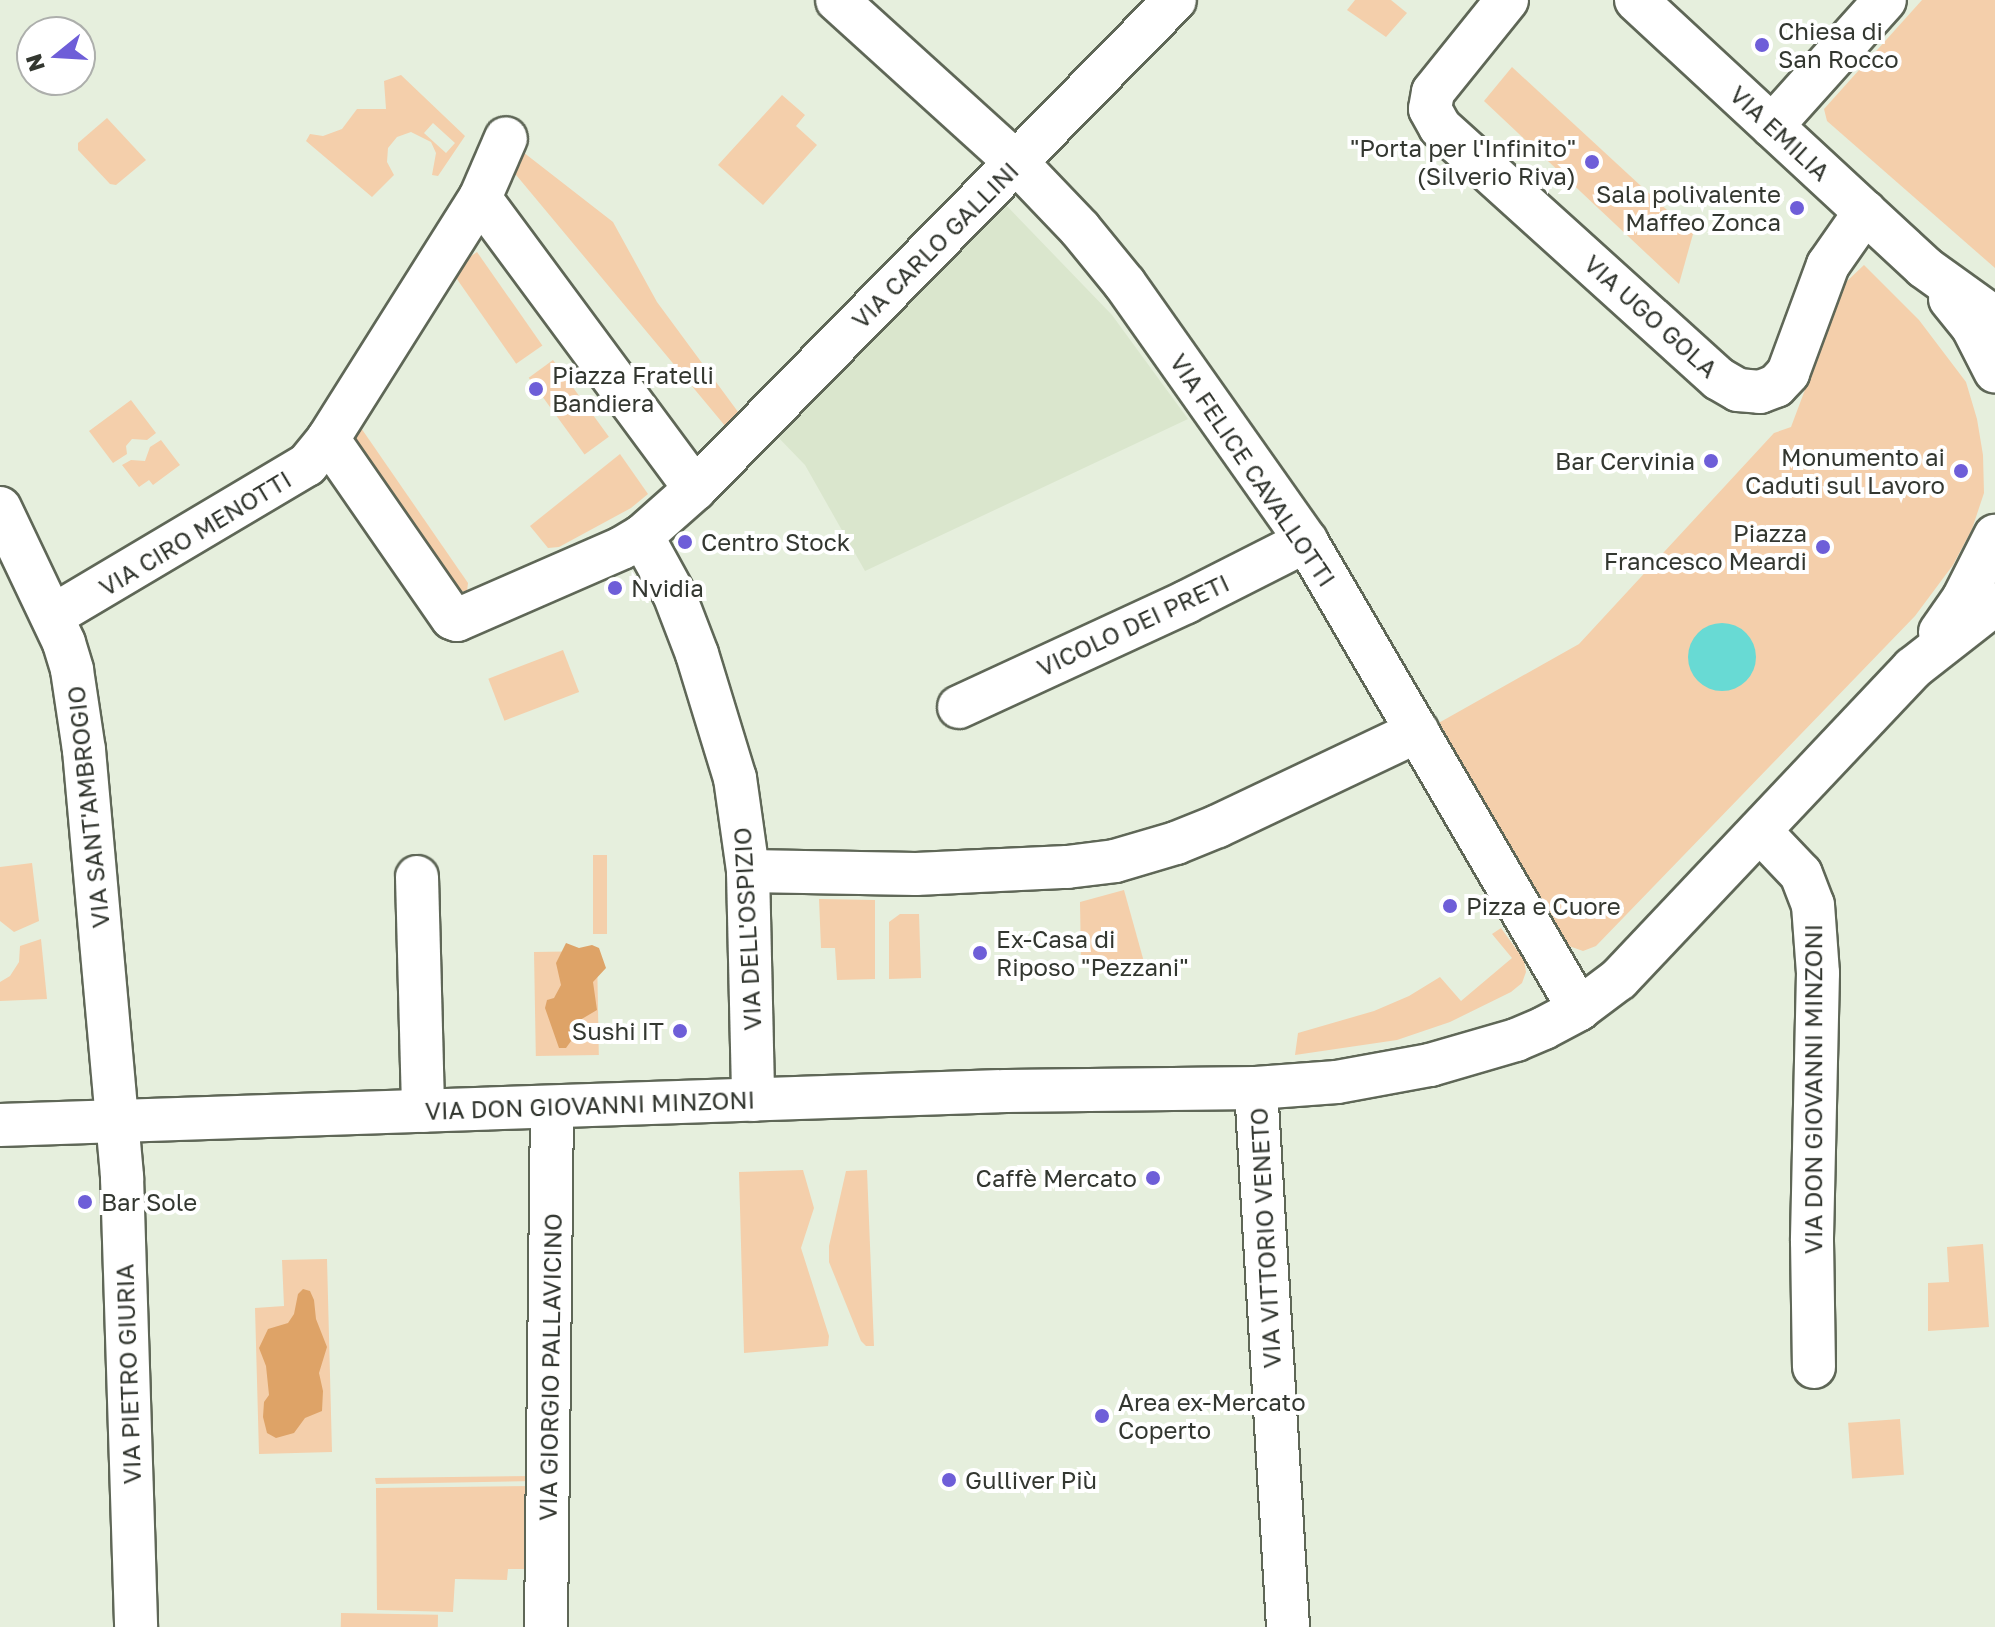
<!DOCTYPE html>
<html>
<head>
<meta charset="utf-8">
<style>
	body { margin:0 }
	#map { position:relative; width:1995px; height:1627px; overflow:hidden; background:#e6efdd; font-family:"Golos Text",sans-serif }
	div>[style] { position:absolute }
	.built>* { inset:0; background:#dae6cd }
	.green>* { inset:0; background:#f4cfab; transform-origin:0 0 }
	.forest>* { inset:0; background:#dea367 }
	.water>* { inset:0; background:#68dad4 }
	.round { border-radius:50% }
	.roads { filter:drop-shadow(2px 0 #5f6757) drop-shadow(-2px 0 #5f6757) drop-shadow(0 2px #5f6757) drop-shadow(0 -2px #5f6757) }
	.street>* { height:42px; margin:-21px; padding:0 21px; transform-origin:21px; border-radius:21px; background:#fff }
	.dots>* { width:22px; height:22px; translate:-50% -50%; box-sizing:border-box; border:4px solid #fff; border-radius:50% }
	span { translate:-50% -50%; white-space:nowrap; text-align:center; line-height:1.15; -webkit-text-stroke:8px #fff; paint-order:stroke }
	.poi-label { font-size:24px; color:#333730 }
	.left { translate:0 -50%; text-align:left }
	.right { translate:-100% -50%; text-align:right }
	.street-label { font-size:24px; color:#333730 }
	.north { position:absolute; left:16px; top:16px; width:80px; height:80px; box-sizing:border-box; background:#fff; border:2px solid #adafac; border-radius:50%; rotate:252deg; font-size:22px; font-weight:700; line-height:32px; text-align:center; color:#333730 }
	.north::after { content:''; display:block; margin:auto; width:28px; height:36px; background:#6e5ed8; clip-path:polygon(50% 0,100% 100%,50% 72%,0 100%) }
</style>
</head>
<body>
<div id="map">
	<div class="built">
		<i style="clip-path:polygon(1003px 202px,1112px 315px,1188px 419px,865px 571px,805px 465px,774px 433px)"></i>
	</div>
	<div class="green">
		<i style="clip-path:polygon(1355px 0,1391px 0,1407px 13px,1386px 37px,1347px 10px)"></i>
		<i style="clip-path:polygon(1922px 0,1995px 0,1995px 268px,1827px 121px,1824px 109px)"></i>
		<i style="clip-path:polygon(1512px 67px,1693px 234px,1679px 284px,1484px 101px)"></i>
		<i style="clip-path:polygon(evenodd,401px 75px,465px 136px,438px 176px,432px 175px,436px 153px,431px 142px,411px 132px,397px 137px,388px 148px,387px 162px,394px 175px,372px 197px,306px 141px,310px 134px,323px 136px,342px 129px,357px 109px,386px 109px,384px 81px,401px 75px,433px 123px,455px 143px,446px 153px,424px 133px,433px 123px)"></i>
		<i style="clip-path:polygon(782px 95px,805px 115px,796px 126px,817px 145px,763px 205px,718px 165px)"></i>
		<i style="clip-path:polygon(107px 118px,146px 160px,116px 185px,110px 184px,78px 150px,78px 143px)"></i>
		<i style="clip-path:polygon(514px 145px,613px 222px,657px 302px,744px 420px,731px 433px,507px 164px)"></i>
		<i style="left:477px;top:252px;width:114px;height:32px;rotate:55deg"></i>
		<i style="clip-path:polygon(1864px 265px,1919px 320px,1966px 382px,1977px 419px,1983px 455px,1984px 493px,1972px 529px,1953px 565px,1915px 616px,1596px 946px,1583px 951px,1569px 946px,1435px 725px,1579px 644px,1774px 433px,1791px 427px,1845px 283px)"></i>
		<i style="left:553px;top:360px;width:95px;height:30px;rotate:54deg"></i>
		<i style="clip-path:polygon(131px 400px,156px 433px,147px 440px,132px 439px,126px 446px,127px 454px,113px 463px,89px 431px)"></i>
		<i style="clip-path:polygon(359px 425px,468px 583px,467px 591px,458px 592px,348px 437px)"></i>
		<i style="clip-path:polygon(161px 440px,180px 465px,153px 485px,149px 480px,139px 487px,122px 465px,131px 460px,145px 461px,150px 447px)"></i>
		<i style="clip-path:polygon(620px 454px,648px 494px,631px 508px,559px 547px,548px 548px,530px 526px)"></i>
		<i style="left:563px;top:650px;width:45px;height:80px;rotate:69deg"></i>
		<i style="left:593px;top:855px;width:14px;height:79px"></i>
		<i style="clip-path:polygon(32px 863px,39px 921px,14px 932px,0 921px,0 867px)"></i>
		<i style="clip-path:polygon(1124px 890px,1144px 962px,1081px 961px,1080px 902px)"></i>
		<i style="clip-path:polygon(819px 899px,875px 900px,875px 979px,837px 980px,835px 948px,821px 948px)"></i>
		<i style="clip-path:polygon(900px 914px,919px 914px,921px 978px,889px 979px,889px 922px)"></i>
		<i style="clip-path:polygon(1501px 928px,1524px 960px,1526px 972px,1522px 983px,1511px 992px,1450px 1022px,1397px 1040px,1295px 1055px,1298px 1033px,1374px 1011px,1409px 996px,1440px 977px,1461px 1001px,1512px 958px,1492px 934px)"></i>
		<i style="clip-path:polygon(41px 939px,47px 999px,0 1001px,0 982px,10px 976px,19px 962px,20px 946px)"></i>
		<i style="left:597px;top:951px;width:104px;height:63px;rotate:89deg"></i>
		<i style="clip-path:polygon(803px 1170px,814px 1208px,801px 1248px,829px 1336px,828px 1346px,744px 1353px,739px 1172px)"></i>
		<i style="clip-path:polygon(867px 1170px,874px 1346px,866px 1346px,861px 1341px,829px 1262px,829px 1246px,846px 1171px)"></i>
		<i style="clip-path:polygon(1983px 1244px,1989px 1327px,1928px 1331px,1928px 1283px,1949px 1282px,1947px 1247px)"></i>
		<i style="clip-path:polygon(327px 1259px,332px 1452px,259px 1454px,255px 1308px,284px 1306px,282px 1260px)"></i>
		<i style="left:1900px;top:1419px;width:56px;height:52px;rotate:86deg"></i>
		<i style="clip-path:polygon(534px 1476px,535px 1481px,376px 1484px,375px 1478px)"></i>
		<i style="clip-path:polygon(535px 1486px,535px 1569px,508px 1569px,507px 1580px,455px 1579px,453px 1612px,377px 1610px,376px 1488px)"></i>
		<i style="left:341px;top:1613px;width:97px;height:14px;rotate:1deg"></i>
	</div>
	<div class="forest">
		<i style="clip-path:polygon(566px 943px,579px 948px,592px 945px,599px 948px,606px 968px,593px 982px,597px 1010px,575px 1023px,577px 1030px,574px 1037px,566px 1048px,559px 1048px,545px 1008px,547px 1000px,554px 998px,561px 985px,556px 963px)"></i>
		<i style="clip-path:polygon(303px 1289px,310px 1291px,314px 1300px,316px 1319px,327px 1347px,319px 1373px,323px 1391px,322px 1411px,305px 1418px,294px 1433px,276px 1438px,267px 1433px,263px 1417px,264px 1402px,269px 1395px,266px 1366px,259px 1348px,268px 1329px,288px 1323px,294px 1314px,298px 1294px)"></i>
	</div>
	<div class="water">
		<i class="round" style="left:1688px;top:623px;width:68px;height:68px"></i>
	</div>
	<div class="roads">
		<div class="street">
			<i style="left:837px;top:0;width:243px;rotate:42.2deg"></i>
			<i style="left:1017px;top:163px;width:91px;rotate:46.3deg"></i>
			<i style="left:1080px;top:229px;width:71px;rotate:50.7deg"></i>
			<i style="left:1125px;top:284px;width:314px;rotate:54.8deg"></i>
			<i style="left:1306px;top:541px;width:542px;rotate:59.74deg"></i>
			<i style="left:1507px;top:0;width:118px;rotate:128.8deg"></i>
			<i style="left:1433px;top:92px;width:17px;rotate:100deg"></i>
			<i style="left:1430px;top:109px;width:21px;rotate:61deg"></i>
			<i style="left:1440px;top:127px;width:376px;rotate:42.1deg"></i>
			<i style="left:1719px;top:379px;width:22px;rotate:30deg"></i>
			<i style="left:1738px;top:390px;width:22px;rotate:5deg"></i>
			<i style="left:1760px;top:392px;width:17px;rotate:-21deg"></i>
			<i style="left:1776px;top:386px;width:18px;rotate:-47deg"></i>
			<i style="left:1788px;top:373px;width:115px;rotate:-69.7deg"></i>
			<i style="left:1828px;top:265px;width:65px;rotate:-55.1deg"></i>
			<i style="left:1636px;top:0;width:393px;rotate:42.8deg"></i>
			<i style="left:1924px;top:267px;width:87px;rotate:35.7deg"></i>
			<i style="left:1772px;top:126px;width:169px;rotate:-48.1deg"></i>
			<i style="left:480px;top:198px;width:362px;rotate:53.5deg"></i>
			<i style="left:695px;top:489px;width:71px;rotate:138.4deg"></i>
			<i style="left:642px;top:536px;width:23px;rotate:149deg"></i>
			<i style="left:622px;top:548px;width:180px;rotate:156.4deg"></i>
			<i style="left:457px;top:620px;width:5px;rotate:-158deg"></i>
			<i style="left:452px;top:618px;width:218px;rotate:-124.7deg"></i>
			<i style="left:328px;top:439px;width:285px;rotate:-57.8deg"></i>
			<i style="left:480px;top:198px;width:65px;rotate:-66.6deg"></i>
			<i style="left:1950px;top:299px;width:35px;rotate:51deg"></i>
			<i style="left:1972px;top:326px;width:51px;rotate:62.9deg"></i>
			<i style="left:695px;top:489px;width:685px;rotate:-45.53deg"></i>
			<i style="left:0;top:508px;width:149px;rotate:64.6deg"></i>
			<i style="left:64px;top:643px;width:28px;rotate:73deg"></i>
			<i style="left:72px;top:670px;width:81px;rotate:81.5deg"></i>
			<i style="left:84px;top:750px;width:429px;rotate:84.9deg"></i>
			<i style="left:122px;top:1177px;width:450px;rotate:88.2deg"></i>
			<i style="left:642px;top:536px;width:66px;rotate:61.1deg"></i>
			<i style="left:674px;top:594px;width:64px;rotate:69deg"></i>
			<i style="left:697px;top:654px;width:130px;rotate:73deg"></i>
			<i style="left:735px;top:778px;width:94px;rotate:82deg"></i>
			<i style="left:748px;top:871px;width:229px;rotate:88.7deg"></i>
			<i style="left:54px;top:615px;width:294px;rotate:-30.7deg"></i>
			<i style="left:307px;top:465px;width:33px;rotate:-51deg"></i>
			<i style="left:1940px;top:632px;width:40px;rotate:-55.1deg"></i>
			<i style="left:1963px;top:599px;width:71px;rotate:-63.1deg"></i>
			<i style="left:959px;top:707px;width:250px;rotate:-24.8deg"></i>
			<i style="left:1186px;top:602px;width:135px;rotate:-26.9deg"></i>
			<i style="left:1760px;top:831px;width:59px;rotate:46.4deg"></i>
			<i style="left:1801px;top:874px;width:33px;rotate:69deg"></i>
			<i style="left:1813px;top:905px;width:68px;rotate:85.8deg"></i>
			<i style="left:1818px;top:973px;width:268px;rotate:91.3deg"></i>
			<i style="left:1812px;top:1241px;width:126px;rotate:89.1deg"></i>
			<i style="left:748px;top:871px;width:168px;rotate:1deg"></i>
			<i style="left:916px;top:874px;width:151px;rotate:-2.7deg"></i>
			<i style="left:1067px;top:867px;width:48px;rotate:-7.1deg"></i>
			<i style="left:1115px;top:861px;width:64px;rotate:-16.4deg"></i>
			<i style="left:1176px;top:843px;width:45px;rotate:-22deg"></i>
			<i style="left:1218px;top:826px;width:221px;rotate:-25.4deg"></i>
			<i style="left:417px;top:877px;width:234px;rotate:88.5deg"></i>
			<i style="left:1256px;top:1088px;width:540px;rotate:86.6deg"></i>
			<i style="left:0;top:1125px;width:1007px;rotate:-1.94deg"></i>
			<i style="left:1006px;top:1091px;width:250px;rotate:-0.7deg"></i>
			<i style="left:1256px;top:1088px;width:81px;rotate:-4.2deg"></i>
			<i style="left:1337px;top:1082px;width:95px;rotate:-10.4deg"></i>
			<i style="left:1430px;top:1065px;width:90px;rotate:-16.2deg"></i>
			<i style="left:1516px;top:1040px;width:30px;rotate:-23deg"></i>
			<i style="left:1544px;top:1028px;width:40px;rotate:-28deg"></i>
			<i style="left:1579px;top:1009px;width:50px;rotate:-36.9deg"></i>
			<i style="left:1619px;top:979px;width:428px;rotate:-46.6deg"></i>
			<i style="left:1913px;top:668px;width:104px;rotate:-38deg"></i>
			<i style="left:546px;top:1627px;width:520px;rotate:-89.34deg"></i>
		</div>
	</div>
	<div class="dots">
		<i style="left:1762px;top:45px;background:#6e5ed8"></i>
		<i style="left:1592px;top:162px;background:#6e5ed8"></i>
		<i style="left:1797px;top:208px;background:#6e5ed8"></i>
		<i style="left:536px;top:389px;background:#6e5ed8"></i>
		<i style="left:1711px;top:461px;background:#6e5ed8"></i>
		<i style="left:1961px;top:471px;background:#6e5ed8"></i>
		<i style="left:685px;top:542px;background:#6e5ed8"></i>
		<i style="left:1823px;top:547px;background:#6e5ed8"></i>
		<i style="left:615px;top:588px;background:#6e5ed8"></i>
		<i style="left:1450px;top:906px;background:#6e5ed8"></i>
		<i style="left:980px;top:953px;background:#6e5ed8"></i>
		<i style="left:680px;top:1031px;background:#6e5ed8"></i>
		<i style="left:1153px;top:1178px;background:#6e5ed8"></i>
		<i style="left:85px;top:1202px;background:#6e5ed8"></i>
		<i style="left:1102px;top:1416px;background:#6e5ed8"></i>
		<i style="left:949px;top:1480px;background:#6e5ed8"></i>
	</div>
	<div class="poi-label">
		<span class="left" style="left:1778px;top:45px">Chiesa di<br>San Rocco</span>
		<span class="right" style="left:1576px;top:162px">"Porta per l'Infinito"<br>(Silverio Riva)</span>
		<span class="right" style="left:1781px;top:208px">Sala polivalente<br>Maffeo Zonca</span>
		<span class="left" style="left:552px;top:389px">Piazza Fratelli<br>Bandiera</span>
		<span class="right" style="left:1945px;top:471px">Monumento ai<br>Caduti sul Lavoro</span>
		<span class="right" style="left:1695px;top:461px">Bar Cervinia</span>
		<span class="right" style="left:1807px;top:547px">Piazza<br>Francesco Meardi</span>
		<span class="left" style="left:701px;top:542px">Centro Stock</span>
		<span class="left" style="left:631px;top:588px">Nvidia</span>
		<span class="left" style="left:1466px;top:906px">Pizza e Cuore</span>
		<span class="left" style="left:996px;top:953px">Ex-Casa di<br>Riposo "Pezzani"</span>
		<span class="right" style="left:664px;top:1031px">Sushi IT</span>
		<span class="right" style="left:1137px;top:1178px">Caffè Mercato</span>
		<span class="left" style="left:101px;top:1202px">Bar Sole</span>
		<span class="left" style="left:1118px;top:1416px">Area ex-Mercato<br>Coperto</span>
		<span class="left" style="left:965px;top:1480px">Gulliver Più</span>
	</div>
	<div class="street-label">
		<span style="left:1780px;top:133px;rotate:43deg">VIA EMILIA</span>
		<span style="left:935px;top:245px;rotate:-45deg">VIA CARLO GALLINI</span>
		<span style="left:1651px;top:316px;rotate:42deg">VIA UGO GOLA</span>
		<span style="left:1253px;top:470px;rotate:56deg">VIA FELICE CAVALLOTTI</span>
		<span style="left:195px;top:533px;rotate:-31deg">VIA CIRO MENOTTI</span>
		<span style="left:1133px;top:625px;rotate:-25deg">VICOLO DEI PRETI</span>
		<span style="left:88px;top:807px;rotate:-96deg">VIA SANT'AMBROGIO</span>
		<span style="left:747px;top:929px;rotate:-93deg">VIA DELL'OSPIZIO</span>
		<span style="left:1813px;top:1089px;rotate:-90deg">VIA DON GIOVANNI MINZONI</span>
		<span style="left:590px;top:1105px;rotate:-2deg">VIA DON GIOVANNI MINZONI</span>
		<span style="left:1265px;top:1238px;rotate:-93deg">VIA VITTORIO VENETO</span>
		<span style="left:550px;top:1367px;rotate:-89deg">VIA GIORGIO PALLAVICINO</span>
		<span style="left:128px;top:1374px;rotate:-92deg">VIA PIETRO GIURIA</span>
	</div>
	<div class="north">N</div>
</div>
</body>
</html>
